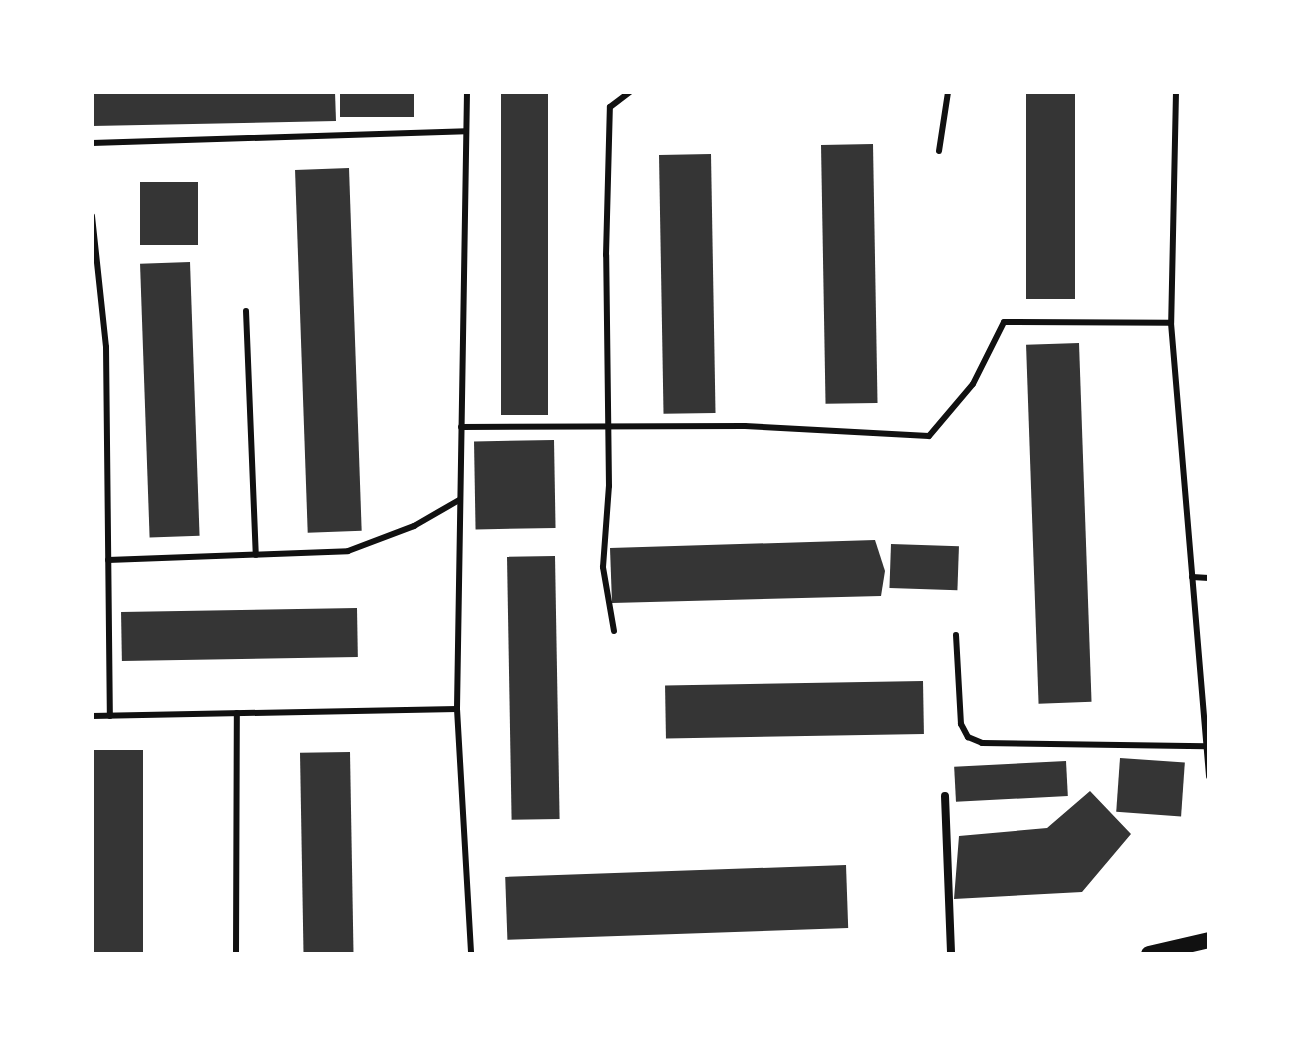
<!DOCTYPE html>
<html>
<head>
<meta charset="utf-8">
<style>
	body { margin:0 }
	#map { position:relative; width:1301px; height:1046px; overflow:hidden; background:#fff; font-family:"Playfair Display",serif }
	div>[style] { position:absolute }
	.building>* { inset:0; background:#353535; transform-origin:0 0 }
	.service>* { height:6px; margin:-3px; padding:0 3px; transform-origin:3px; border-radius:3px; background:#111 }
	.minor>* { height:8px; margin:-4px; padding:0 4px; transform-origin:4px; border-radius:4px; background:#111 }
	.secondary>* { height:16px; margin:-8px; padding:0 8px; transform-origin:8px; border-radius:8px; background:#111 }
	span { translate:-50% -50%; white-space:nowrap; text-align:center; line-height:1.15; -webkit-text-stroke:8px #fff; paint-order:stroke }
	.frame { position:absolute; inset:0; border:94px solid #fff; pointer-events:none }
</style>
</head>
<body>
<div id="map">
	<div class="building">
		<i style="clip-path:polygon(92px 92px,335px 92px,336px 121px,92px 126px)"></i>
		<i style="left:340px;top:92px;width:74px;height:25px"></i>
		<i style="left:501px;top:92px;width:47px;height:323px"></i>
		<i style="left:1026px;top:92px;width:49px;height:207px"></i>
		<i style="left:873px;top:144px;width:259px;height:52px;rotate:89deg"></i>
		<i style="left:711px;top:154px;width:259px;height:52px;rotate:89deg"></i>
		<i style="left:349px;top:168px;width:363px;height:54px;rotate:88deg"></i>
		<i style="left:140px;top:182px;width:58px;height:63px"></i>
		<i style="left:190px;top:262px;width:274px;height:50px;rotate:88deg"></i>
		<i style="left:1079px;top:343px;width:359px;height:53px;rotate:88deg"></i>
		<i style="left:554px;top:440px;width:88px;height:80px;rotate:89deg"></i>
		<i style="clip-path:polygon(875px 540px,885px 571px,881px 596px,612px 603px,610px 548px)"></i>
		<i style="left:891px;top:544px;width:68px;height:44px;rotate:2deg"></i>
		<i style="left:555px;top:556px;width:263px;height:48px;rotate:89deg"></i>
		<i style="left:357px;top:608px;width:49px;height:236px;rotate:89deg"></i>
		<i style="left:923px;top:681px;width:53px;height:258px;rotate:89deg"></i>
		<i style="left:92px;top:750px;width:51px;height:204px"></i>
		<i style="left:350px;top:752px;width:202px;height:50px;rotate:89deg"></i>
		<i style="left:1120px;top:758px;width:65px;height:54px;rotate:4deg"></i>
		<i style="left:1066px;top:761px;width:35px;height:112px;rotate:87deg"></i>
		<i style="clip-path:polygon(1090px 791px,1131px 834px,1082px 892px,954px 899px,959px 836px,1047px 828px)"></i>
		<i style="left:846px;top:865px;width:63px;height:341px;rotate:88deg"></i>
	</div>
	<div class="service">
		<i style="left:467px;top:92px;width:617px;rotate:90.93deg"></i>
		<i style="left:457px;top:709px;width:245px;rotate:86.7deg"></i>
		<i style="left:1176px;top:92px;width:231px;rotate:91.2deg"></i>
		<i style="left:1171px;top:323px;width:455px;rotate:85.2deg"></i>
		<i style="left:92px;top:143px;width:374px;rotate:-1.8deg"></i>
		<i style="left:939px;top:151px;width:60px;rotate:-81.3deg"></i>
		<i style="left:92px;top:216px;width:132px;rotate:83.9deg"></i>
		<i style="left:106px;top:347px;width:369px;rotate:89.4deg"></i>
		<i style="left:246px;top:311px;width:244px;rotate:87.7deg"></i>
		<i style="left:461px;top:427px;width:284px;rotate:-0.2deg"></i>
		<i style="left:745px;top:426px;width:184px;rotate:3.1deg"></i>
		<i style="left:929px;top:436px;width:68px;rotate:-49.8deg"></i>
		<i style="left:973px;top:384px;width:69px;rotate:-63.4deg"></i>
		<i style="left:1004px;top:322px;width:167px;rotate:0.3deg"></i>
		<i style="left:108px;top:560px;width:240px;rotate:-2.1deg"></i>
		<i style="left:348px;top:551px;width:71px;rotate:-20.7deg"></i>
		<i style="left:414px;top:526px;width:52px;rotate:-30deg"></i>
		<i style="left:1192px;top:577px;width:17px;rotate:3deg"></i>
		<i style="left:614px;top:631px;width:65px;rotate:-99.8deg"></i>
		<i style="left:603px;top:567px;width:81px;rotate:-85.8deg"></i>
		<i style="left:609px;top:486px;width:231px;rotate:-90.7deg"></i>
		<i style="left:606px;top:255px;width:148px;rotate:-88.5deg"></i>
		<i style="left:610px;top:107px;width:25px;rotate:-37deg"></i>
		<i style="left:956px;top:635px;width:89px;rotate:86.8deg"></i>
		<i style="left:961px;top:724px;width:15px;rotate:62deg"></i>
		<i style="left:968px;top:737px;width:15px;rotate:23deg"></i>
		<i style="left:982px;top:743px;width:224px;rotate:0.8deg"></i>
		<i style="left:92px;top:716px;width:365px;rotate:-1.1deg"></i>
		<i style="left:236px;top:954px;width:241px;rotate:-89.8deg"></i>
	</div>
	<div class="minor">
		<i style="left:945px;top:796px;width:158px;rotate:87.8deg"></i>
	</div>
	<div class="secondary">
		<i style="left:1149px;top:954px;width:62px;rotate:-13.1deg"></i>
	</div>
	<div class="frame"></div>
</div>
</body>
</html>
